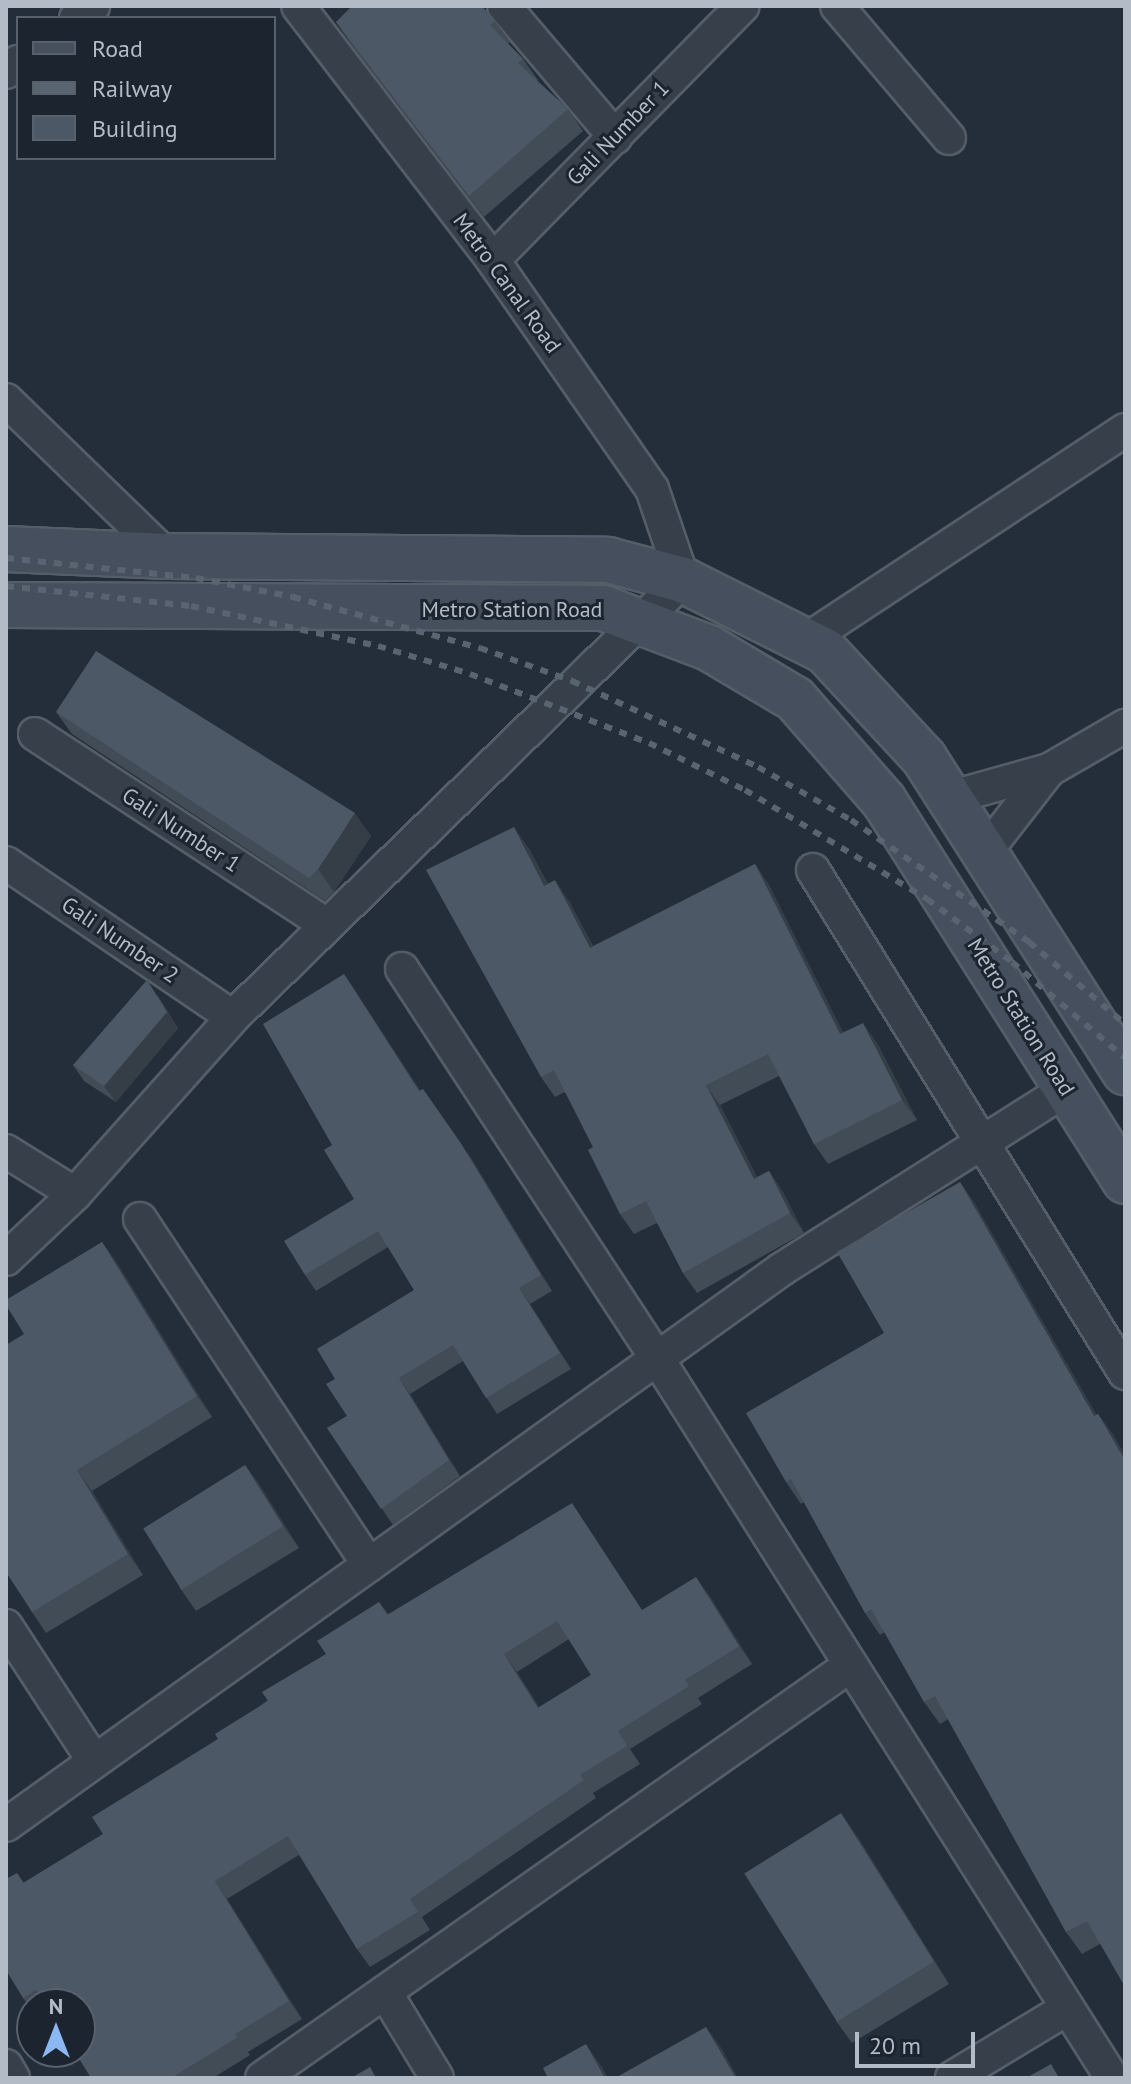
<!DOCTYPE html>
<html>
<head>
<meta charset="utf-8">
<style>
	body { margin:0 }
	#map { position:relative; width:1131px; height:2084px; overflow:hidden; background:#232e3a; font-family:"PT Sans",sans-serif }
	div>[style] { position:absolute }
	.roads { filter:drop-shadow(2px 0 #555e68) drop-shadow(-2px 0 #555e68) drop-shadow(0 2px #555e68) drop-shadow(0 -2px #555e68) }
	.street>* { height:32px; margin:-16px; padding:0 16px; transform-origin:16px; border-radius:16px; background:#37404a }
	.secondary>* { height:44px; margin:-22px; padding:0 22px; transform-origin:22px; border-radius:22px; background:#454f5d }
	.rail>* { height:6px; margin-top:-3px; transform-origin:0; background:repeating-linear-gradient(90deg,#596471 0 8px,transparent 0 16px) }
	.wall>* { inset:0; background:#414c57 }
	.shaded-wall>* { inset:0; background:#353e47 }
	.building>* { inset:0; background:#4c5865; transform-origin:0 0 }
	span { translate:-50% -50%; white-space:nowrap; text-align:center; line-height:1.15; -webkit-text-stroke:6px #1c252f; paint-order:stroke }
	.street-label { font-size:22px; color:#b2bbc6 }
	.frame { position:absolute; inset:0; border:8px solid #b2bbc6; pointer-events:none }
	.legend { position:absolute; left:16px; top:16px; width:260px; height:144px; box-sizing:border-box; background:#1c252f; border:2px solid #58616b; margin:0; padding:10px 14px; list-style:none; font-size:24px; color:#b2bbc6 }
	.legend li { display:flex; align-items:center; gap:16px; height:40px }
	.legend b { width:40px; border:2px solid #58616b }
	.north { position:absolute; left:16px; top:1988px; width:80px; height:80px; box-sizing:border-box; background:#1c252f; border:2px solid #58616b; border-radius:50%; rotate:0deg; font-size:22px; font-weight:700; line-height:32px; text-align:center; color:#b2bbc6 }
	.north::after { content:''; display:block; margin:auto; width:28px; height:36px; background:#8bb8f3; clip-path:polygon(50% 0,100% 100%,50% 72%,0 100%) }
	.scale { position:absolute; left:855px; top:2032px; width:120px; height:36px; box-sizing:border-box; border:4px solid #b2bbc6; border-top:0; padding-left:10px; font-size:24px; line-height:28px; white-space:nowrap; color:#b2bbc6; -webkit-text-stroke:6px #1c252f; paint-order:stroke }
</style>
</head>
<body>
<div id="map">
	<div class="roads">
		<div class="street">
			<i style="left:504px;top:6px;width:172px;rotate:49.7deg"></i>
			<i style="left:837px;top:6px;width:173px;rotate:49.7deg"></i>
			<i style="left:76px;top:18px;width:21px;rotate:-35deg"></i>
			<i style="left:6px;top:72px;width:16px;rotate:-40deg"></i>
			<i style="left:493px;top:260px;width:356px;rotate:-45.5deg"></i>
			<i style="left:6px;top:400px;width:224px;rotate:44.1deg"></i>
			<i style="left:805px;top:641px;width:383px;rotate:-33.4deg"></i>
			<i style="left:35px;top:734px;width:349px;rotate:33.2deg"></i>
			<i style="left:1049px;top:770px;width:88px;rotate:-30.1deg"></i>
			<i style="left:949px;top:798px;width:104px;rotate:-15.6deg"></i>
			<i style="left:1049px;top:770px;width:103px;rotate:127.9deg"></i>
			<i style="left:6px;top:863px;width:274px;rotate:34.2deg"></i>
			<i style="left:813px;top:870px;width:592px;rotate:58.19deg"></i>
			<i style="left:402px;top:969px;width:465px;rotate:56.8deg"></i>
			<i style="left:657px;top:1358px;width:852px;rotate:57.71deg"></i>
			<i style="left:6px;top:1151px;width:81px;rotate:31.9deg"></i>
			<i style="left:140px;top:1219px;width:415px;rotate:56.5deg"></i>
			<i style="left:6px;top:1259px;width:95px;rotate:-43.3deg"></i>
			<i style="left:75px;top:1194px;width:237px;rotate:-48.2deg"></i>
			<i style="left:233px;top:1017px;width:627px;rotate:-44.16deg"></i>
			<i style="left:683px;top:580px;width:96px;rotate:-108.8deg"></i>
			<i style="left:652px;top:489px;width:279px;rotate:-124.8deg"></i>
			<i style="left:493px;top:260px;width:320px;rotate:-127.5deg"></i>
			<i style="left:6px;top:1626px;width:161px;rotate:56.9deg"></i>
			<i style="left:6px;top:1825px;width:955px;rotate:-35.62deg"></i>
			<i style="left:782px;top:1269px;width:337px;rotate:-32.3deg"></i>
			<i style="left:385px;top:1992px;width:100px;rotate:58.8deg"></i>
			<i style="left:6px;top:2066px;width:14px;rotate:60deg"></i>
			<i style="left:262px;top:2078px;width:719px;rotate:-35.04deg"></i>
			<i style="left:952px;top:2078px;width:135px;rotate:-31.1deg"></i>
		</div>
		<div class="secondary">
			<i style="left:6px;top:549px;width:161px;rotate:2.5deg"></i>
			<i style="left:167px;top:556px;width:441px;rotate:0.5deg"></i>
			<i style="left:608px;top:560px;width:78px;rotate:14.9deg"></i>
			<i style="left:683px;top:580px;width:159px;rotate:26.6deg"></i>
			<i style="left:825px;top:651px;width:146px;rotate:47.2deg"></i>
			<i style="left:924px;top:758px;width:373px;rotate:57.4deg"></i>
			<i style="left:6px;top:605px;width:597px;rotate:0.29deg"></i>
			<i style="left:603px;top:608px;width:113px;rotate:20.7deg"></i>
			<i style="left:709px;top:648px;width:100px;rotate:30.7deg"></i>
			<i style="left:795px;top:699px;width:135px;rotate:48.9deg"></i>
			<i style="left:884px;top:801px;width:450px;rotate:57.6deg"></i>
		</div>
	</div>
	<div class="rail">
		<i style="left:6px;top:558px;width:191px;rotate:6deg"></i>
		<i style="left:196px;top:578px;width:99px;rotate:11.1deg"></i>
		<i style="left:293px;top:597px;width:194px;rotate:15.3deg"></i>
		<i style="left:480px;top:648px;width:98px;rotate:19.7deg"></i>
		<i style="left:572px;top:681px;width:205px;rotate:24.8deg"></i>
		<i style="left:758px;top:767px;width:107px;rotate:29.7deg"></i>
		<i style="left:851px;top:820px;width:216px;rotate:34.4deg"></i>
		<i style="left:1029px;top:942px;width:126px;rotate:40.5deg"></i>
		<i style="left:6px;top:586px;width:186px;rotate:6.2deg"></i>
		<i style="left:191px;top:606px;width:191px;rotate:12.1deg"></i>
		<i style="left:378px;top:646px;width:96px;rotate:16.9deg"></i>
		<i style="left:470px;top:674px;width:192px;rotate:21.1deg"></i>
		<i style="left:649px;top:743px;width:107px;rotate:26.1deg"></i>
		<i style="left:745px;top:790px;width:212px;rotate:30.9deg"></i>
		<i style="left:927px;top:899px;width:106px;rotate:36.5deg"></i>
		<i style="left:1012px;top:962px;width:148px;rotate:40.3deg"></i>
	</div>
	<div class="wall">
		<i style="clip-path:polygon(495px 21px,510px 42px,508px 44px,523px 59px,538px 80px,537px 81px,568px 109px,583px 131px,484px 217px,351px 44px,336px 22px)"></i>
		<i style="clip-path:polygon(56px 712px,371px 836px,334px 892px,325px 901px,72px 734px)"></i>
		<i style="clip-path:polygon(528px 847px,548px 884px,569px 901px,593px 946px,755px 864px,769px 885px,843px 1033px,877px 1043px,917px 1120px,828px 1164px,814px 1144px,779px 1076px,720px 1105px,757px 1177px,769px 1171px,783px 1192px,804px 1233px,697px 1293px,683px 1273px,657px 1223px,634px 1234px,620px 1214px,593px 1147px,565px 1092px,555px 1097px,541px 1077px)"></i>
		<i style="clip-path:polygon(344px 974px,420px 1091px,471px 1158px,552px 1291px,530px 1304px,571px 1369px,497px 1414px,463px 1361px,410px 1394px,460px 1476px,393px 1525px,327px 1428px,347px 1416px,335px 1379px,414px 1290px,388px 1247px,316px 1291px,305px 1275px,354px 1199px,332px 1145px)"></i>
		<i style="clip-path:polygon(158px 996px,178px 1028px,116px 1102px,84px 1081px,73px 1065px)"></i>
		<i style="clip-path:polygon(960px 1182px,975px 1204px,1096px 1415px,1098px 1414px,1114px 1436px,1100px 1944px,1082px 1954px,1066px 1932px,948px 1719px,940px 1724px,924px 1702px,885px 1632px,880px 1635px,865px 1613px,804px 1502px,801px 1504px,786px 1482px,884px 1333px)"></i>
		<i style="clip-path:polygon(102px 1242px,117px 1263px,212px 1417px,92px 1491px,143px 1575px,46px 1633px,32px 1612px,24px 1334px)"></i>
		<i style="clip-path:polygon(245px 1465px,261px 1487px,299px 1548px,196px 1611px,180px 1588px)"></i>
		<i style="clip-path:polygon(evenodd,709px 1595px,752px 1664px,698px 1698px,702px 1704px,630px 1749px,640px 1764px,593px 1793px,596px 1798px,422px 1917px,430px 1930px,370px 1967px,357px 1949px,299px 1855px,227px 1899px,302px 2019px,248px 2052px,250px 2055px,213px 2078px,91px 2078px,80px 2004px,32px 2004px,32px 2011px,23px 1998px,17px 1873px,24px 1883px,103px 1834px,218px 1739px,326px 1654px,379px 1602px,388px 1614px,643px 1610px,709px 1595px,569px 1639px,591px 1675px,539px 1707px,517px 1672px,569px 1639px)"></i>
		<i style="clip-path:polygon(857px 1836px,949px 1984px,852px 2043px,836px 2021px)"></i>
	</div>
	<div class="shaded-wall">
		<i style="clip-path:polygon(355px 813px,371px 836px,334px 892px,318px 869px)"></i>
		<i style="clip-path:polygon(514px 827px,528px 847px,559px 906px,544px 886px)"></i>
		<i style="clip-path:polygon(755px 864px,769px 885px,854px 1054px,840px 1034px)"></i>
		<i style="clip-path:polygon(555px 880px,569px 901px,604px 968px,590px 948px)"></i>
		<i style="clip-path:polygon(344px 974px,355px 990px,431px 1107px,419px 1091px)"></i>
		<i style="clip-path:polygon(147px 980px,178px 1028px,116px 1102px,104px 1086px)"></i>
		<i style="clip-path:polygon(863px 1023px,877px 1043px,917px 1120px,902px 1100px)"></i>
		<i style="clip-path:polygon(706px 1085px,720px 1105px,768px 1199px,754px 1179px)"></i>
		<i style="clip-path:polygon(423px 1089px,471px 1158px,552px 1291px,541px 1275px)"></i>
		<i style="clip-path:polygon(769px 1171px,783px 1192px,804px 1233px,790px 1213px)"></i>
		<i style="clip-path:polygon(960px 1182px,975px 1204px,1110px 1438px,1094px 1416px)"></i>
		<i style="clip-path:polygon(102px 1242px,117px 1263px,212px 1417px,197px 1396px)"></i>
		<i style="clip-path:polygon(519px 1288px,530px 1304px,571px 1369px,560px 1353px)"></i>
		<i style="clip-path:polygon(399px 1378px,410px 1394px,460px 1476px,449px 1460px)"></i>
		<i style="clip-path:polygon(1098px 1414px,1114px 1436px,1125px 1455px,1125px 1460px)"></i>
		<i style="clip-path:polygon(245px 1465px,261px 1487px,299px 1548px,283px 1526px)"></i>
		<i style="clip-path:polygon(77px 1470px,92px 1491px,143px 1575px,128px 1554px)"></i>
		<i style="clip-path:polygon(696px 1577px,709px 1595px,752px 1664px,739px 1646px)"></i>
		<i style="clip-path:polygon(504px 1654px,517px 1672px,551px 1726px,538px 1708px)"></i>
		<i style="clip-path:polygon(841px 1813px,857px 1836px,949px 1984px,934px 1961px)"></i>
		<i style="clip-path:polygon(215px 1881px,227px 1899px,302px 2019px,289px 2001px)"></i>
		<i style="clip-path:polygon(706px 2027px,722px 2049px,738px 2078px,736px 2078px)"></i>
		<i style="clip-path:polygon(586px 2044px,602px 2067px,608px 2078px,605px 2078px)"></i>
	</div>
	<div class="building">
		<i style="clip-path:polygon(352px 6px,482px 6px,495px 21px,490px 25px,523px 59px,518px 63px,568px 109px,469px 196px,336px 22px)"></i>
		<i style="clip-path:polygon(96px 651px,355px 813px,318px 869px,309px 878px,56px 712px)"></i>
		<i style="clip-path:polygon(514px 827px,544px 886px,555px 880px,590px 948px,755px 864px,840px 1034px,863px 1023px,902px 1100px,814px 1144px,768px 1054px,706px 1085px,754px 1179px,769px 1171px,790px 1213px,683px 1273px,646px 1201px,620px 1214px,588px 1150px,593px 1147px,554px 1070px,541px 1077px,426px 870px)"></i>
		<i style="clip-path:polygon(344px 974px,419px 1091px,423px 1089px,460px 1142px,541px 1275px,519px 1288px,560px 1353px,486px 1398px,453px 1345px,399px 1378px,449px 1460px,381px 1509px,327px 1428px,347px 1416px,326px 1384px,335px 1379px,317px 1349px,414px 1290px,378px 1231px,305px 1275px,284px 1241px,354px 1199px,324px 1150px,332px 1145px,263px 1024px)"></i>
		<i style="clip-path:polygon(147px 980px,167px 1012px,104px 1086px,73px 1065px)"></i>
		<i style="clip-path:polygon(960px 1182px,1094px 1416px,1098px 1414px,1125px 1460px,1125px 1987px,1087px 1921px,1066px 1932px,935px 1696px,924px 1702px,871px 1609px,865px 1613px,791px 1479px,786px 1482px,746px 1413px,884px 1333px,837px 1252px)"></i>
		<i style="clip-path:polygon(102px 1242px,197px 1396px,77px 1470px,128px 1554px,32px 1612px,6px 1572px,6px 1345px,24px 1334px,6px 1305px,6px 1300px)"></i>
		<i style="left:245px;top:1465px;width:72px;height:120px;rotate:58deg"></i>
		<i style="clip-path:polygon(evenodd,572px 1503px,642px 1610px,696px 1577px,739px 1646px,685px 1680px,689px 1686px,618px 1731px,627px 1746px,580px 1775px,584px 1780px,410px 1899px,418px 1912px,357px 1949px,288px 1836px,215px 1881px,289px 2001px,235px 2034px,238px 2037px,171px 2078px,91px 2078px,75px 2052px,80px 2052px,80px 2004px,45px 2004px,36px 1990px,23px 1998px,6px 1970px,6px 1879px,17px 1873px,23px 1883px,103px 1834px,92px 1817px,218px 1739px,215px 1734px,268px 1701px,262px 1692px,326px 1654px,317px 1641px,379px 1602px,387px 1615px,572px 1503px,557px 1621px,591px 1675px,538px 1708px,504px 1654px,557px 1621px)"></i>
		<i style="left:841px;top:1813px;width:175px;height:114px;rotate:58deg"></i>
		<i style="clip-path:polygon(706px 2027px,736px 2078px,615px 2078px)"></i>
		<i style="clip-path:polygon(586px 2044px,605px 2078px,548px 2078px,543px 2068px)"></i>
		<i style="clip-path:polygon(1051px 2064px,1059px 2078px,1026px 2078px)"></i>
		<i style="clip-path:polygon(370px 2067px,376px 2078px,351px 2078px)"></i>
	</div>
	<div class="street-label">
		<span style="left:618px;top:133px;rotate:-46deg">Gali Number 1</span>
		<span style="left:507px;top:283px;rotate:54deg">Metro Canal Road</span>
		<span style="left:512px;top:610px">Metro Station Road</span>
		<span style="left:181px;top:830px;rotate:33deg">Gali Number 1</span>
		<span style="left:120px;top:940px;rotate:34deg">Gali Number 2</span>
		<span style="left:1021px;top:1017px;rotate:58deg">Metro Station Road</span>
	</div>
	<div class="frame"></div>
	<ul class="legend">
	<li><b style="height:10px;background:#454f5d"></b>Road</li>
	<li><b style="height:10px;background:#596471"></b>Railway</li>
	<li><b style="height:22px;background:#4c5865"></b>Building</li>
	</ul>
	<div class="north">N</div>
	<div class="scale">20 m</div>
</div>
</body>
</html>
